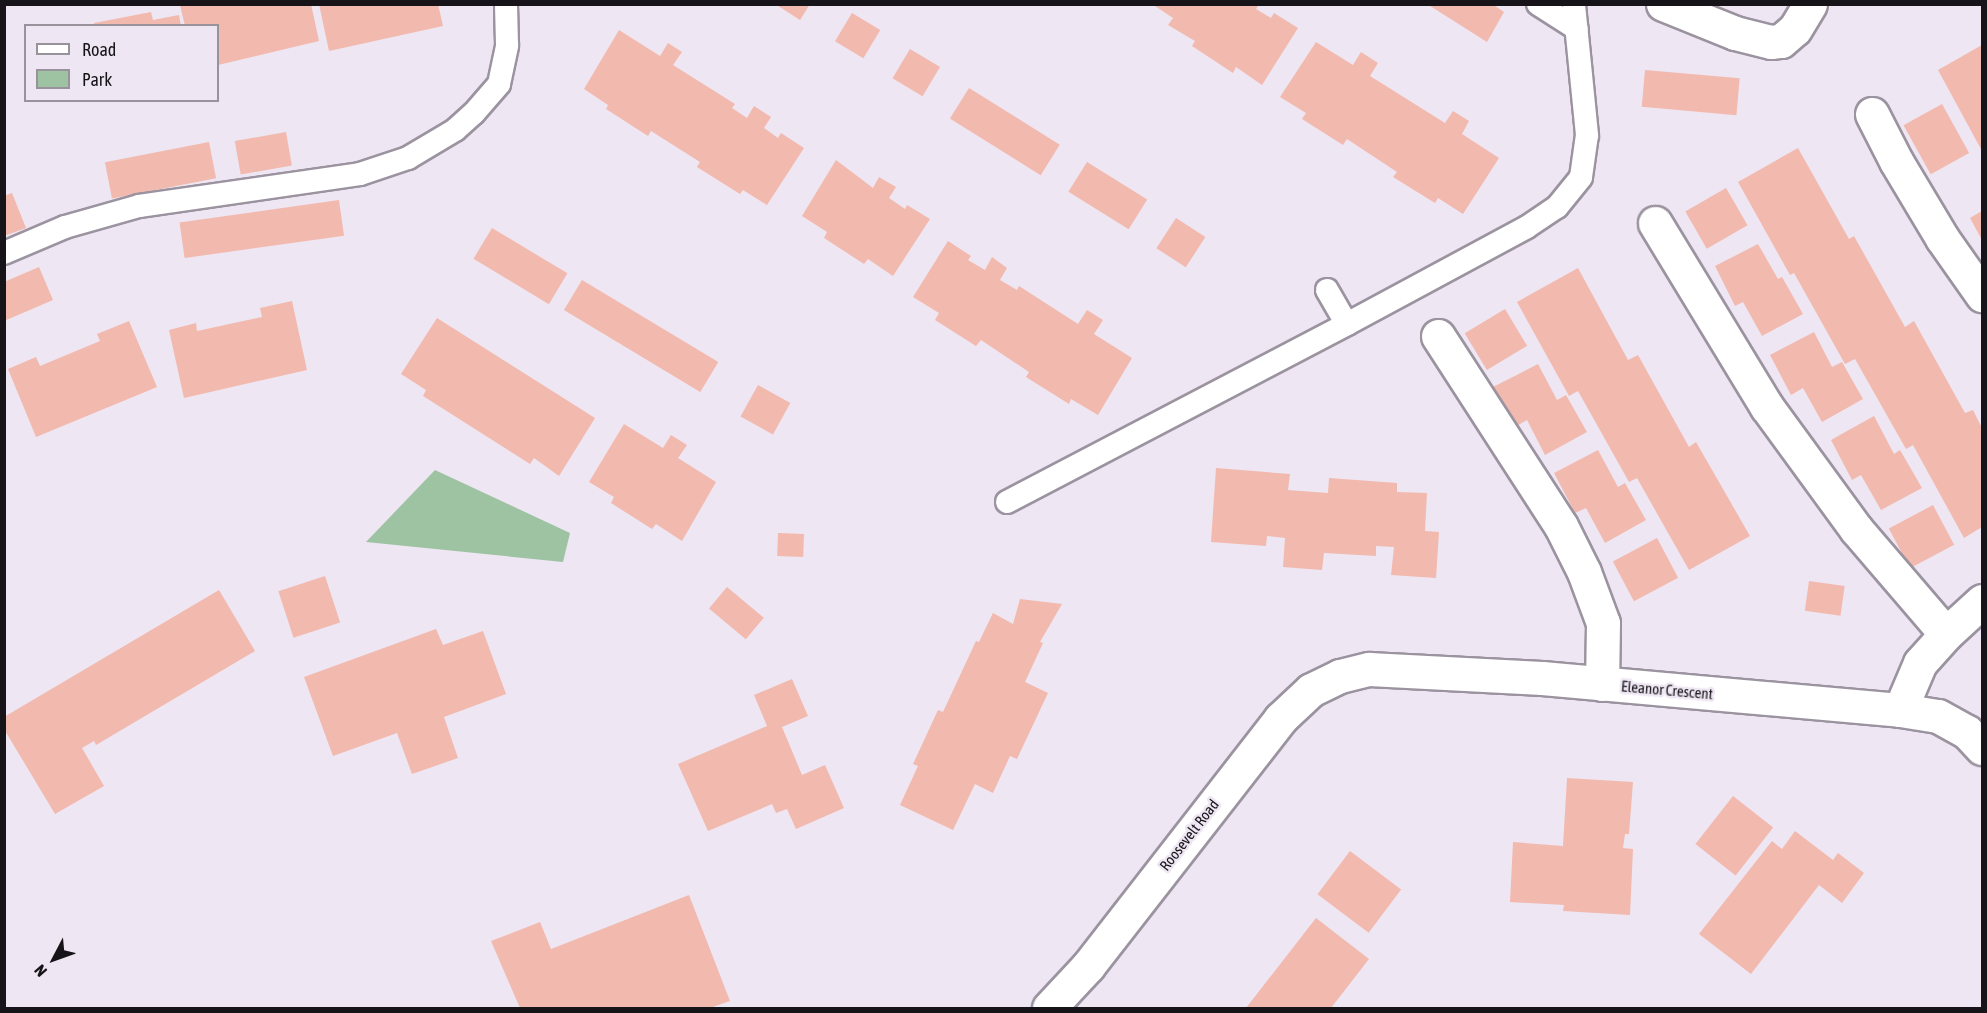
<!DOCTYPE html>
<html>
<head>
<meta charset="utf-8">
<style>
	body { margin:0 }
	#map { position:relative; width:1987px; height:1013px; overflow:hidden; background:#eee6f2; font-family:"Asap Condensed",sans-serif }
	div>[style] { position:absolute }
	.green>* { inset:0; background:#9dc3a3 }
	.building>* { inset:0; background:#f2b9ae; transform-origin:0 0 }
	.roads { filter:drop-shadow(2px 0 #9b939f) drop-shadow(-2px 0 #9b939f) drop-shadow(0 2px #9b939f) drop-shadow(0 -2px #9b939f) }
	.service>* { height:22px; margin:-11px; padding:0 11px; transform-origin:11px; border-radius:11px; background:#fff }
	.minor>* { height:33px; margin:-16.5px; padding:0 16.5px; transform-origin:16.5px; border-radius:16.5px; background:#fff }
	span { translate:-50% -50%; white-space:nowrap; text-align:center; line-height:1.15; -webkit-text-stroke:5px #eee6f2; paint-order:stroke }
	.street-label { font-size:15px; color:#161418 }
	.frame { position:absolute; inset:0; border:6px solid #161418; pointer-events:none }
	.legend { position:absolute; left:24px; top:24px; width:195px; height:78px; box-sizing:border-box; background:#eee6f2; border:2px solid #98929b; margin:0; padding:8px 10px; list-style:none; font-size:18px; color:#161418 }
	.legend li { display:flex; align-items:center; gap:12px; height:30px }
	.legend b { width:30px; border:2px solid #98929b }
	.north { position:absolute; left:24px; top:929px; width:60px; height:60px; -webkit-text-stroke:4px #eee6f2; paint-order:stroke; rotate:229deg; font-size:16px; font-weight:700; line-height:24px; text-align:center; color:#161418 }
	.north::after { content:''; display:block; margin:auto; width:21px; height:27px; background:#161418; clip-path:polygon(50% 0,100% 100%,50% 72%,0 100%) }
</style>
</head>
<body>
<div id="map">
	<div class="green">
		<i style="clip-path:polygon(435px 470px,570px 533px,563px 562px,366px 542px)"></i>
	</div>
	<div class="building">
		<i style="clip-path:polygon(184px 4px,311px 4px,319px 41px,218px 65px,218px 26px,185px 26px,180px 5px)"></i>
		<i style="clip-path:polygon(319px 4px,438px 4px,443px 26px,329px 51px)"></i>
		<i style="clip-path:polygon(775px 4px,810px 4px,800px 20px)"></i>
		<i style="clip-path:polygon(1152px 4px,1259px 4px,1256px 9px,1271px 18px,1274px 13px,1298px 28px,1262px 85px,1236px 67px,1233px 73px,1192px 46px,1195px 41px,1168px 25px,1173px 18px)"></i>
		<i style="clip-path:polygon(1427px 4px,1492px 4px,1504px 12px,1487px 42px)"></i>
		<i style="clip-path:polygon(151px 12px,153px 20px,179px 15px,181px 26px,94px 26px,94px 23px)"></i>
		<i style="left:852px;top:13px;width:33px;height:33px;rotate:31deg"></i>
		<i style="clip-path:polygon(619px 30px,660px 56px,668px 43px,682px 52px,673px 65px,735px 104px,732px 108px,747px 118px,754px 106px,771px 117px,764px 128px,778px 138px,781px 133px,804px 148px,767px 205px,743px 190px,740px 194px,697px 167px,700px 162px,651px 131px,648px 136px,606px 109px,608px 105px,584px 89px)"></i>
		<i style="clip-path:polygon(1316px 42px,1353px 65px,1361px 52px,1378px 63px,1370px 76px,1445px 123px,1453px 111px,1469px 121px,1462px 134px,1499px 158px,1463px 214px,1438px 198px,1435px 203px,1393px 177px,1397px 172px,1347px 139px,1343px 145px,1302px 119px,1306px 113px,1280px 97px)"></i>
		<i style="clip-path:polygon(1982px 45px,1982px 151px,1938px 70px)"></i>
		<i style="left:910px;top:49px;width:35px;height:34px;rotate:31deg"></i>
		<i style="left:1645px;top:70px;width:95px;height:37px;rotate:5deg"></i>
		<i style="left:969px;top:88px;width:107px;height:36px;rotate:32deg"></i>
		<i style="left:1942px;top:104px;width:56px;height:44px;rotate:61deg"></i>
		<i style="left:286px;top:132px;width:34px;height:52px;rotate:80deg"></i>
		<i style="left:209px;top:142px;width:37px;height:106px;rotate:79deg"></i>
		<i style="clip-path:polygon(1798px 148px,1849px 239px,1854px 236px,1905px 327px,1914px 321px,1965px 413px,1973px 410px,1982px 428px,1982px 527px,1964px 538px,1913px 445px,1906px 449px,1855px 359px,1845px 364px,1794px 273px,1790px 275px,1738px 182px)"></i>
		<i style="clip-path:polygon(836px 160px,873px 188px,879px 177px,896px 187px,889px 198px,905px 209px,907px 205px,930px 219px,893px 276px,868px 259px,864px 264px,824px 238px,827px 232px,802px 216px)"></i>
		<i style="left:1087px;top:162px;width:71px;height:35px;rotate:32deg"></i>
		<i style="left:1726px;top:188px;width:43px;height:47px;rotate:60deg"></i>
		<i style="clip-path:polygon(12px 193px,26px 228px,4px 236px,4px 196px)"></i>
		<i style="left:339px;top:200px;width:36px;height:161px;rotate:82deg"></i>
		<i style="clip-path:polygon(1982px 211px,1982px 240px,1970px 218px)"></i>
		<i style="left:1176px;top:218px;width:35px;height:36px;rotate:33deg"></i>
		<i style="left:492px;top:228px;width:88px;height:36px;rotate:31deg"></i>
		<i style="clip-path:polygon(948px 241px,971px 256px,968px 260px,985px 270px,992px 257px,1007px 268px,1000px 280px,1017px 290px,1019px 286px,1078px 324px,1087px 310px,1103px 320px,1094px 334px,1132px 358px,1098px 415px,1071px 399px,1069px 404px,1026px 377px,1029px 372px,981px 340px,976px 346px,935px 320px,939px 313px,913px 297px)"></i>
		<i style="clip-path:polygon(1758px 244px,1778px 279px,1782px 277px,1803px 314px,1762px 336px,1743px 302px,1735px 306px,1715px 266px)"></i>
		<i style="clip-path:polygon(39px 267px,53px 300px,4px 321px,4px 282px)"></i>
		<i style="clip-path:polygon(1578px 268px,1628px 360px,1638px 355px,1689px 447px,1696px 442px,1750px 536px,1689px 570px,1637px 478px,1629px 482px,1578px 391px,1569px 396px,1517px 302px)"></i>
		<i style="left:582px;top:280px;width:159px;height:35px;rotate:31deg"></i>
		<i style="clip-path:polygon(292px 301px,307px 370px,184px 398px,169px 330px,196px 323px,197px 331px,262px 317px,260px 308px)"></i>
		<i style="left:1505px;top:309px;width:43px;height:47px;rotate:59deg"></i>
		<i style="clip-path:polygon(437px 318px,595px 418px,559px 476px,534px 458px,530px 464px,423px 396px,426px 390px,401px 374px)"></i>
		<i style="clip-path:polygon(129px 321px,157px 387px,36px 437px,8px 369px,36px 357px,40px 366px,100px 341px,97px 334px)"></i>
		<i style="clip-path:polygon(1814px 332px,1832px 367px,1842px 362px,1863px 399px,1822px 422px,1803px 388px,1791px 395px,1770px 355px)"></i>
		<i style="clip-path:polygon(1538px 364px,1557px 400px,1566px 395px,1587px 432px,1545px 455px,1527px 420px,1515px 427px,1493px 387px)"></i>
		<i style="left:758px;top:385px;width:37px;height:36px;rotate:29deg"></i>
		<i style="clip-path:polygon(1874px 416px,1894px 454px,1900px 450px,1922px 488px,1881px 510px,1861px 475px,1852px 480px,1831px 440px)"></i>
		<i style="clip-path:polygon(624px 424px,663px 448px,671px 435px,687px 445px,678px 458px,716px 482px,682px 541px,656px 524px,652px 529px,611px 503px,614px 497px,589px 482px)"></i>
		<i style="clip-path:polygon(1598px 450px,1618px 487px,1625px 483px,1646px 520px,1605px 543px,1586px 508px,1575px 513px,1554px 473px)"></i>
		<i style="clip-path:polygon(1216px 468px,1290px 474px,1288px 490px,1328px 493px,1329px 478px,1397px 483px,1397px 492px,1427px 493px,1425px 531px,1439px 532px,1436px 578px,1391px 575px,1394px 547px,1376px 546px,1376px 556px,1324px 553px,1322px 570px,1283px 567px,1285px 538px,1267px 536px,1266px 546px,1211px 542px)"></i>
		<i style="left:1933px;top:505px;width:45px;height:50px;rotate:62deg"></i>
		<i style="left:778px;top:533px;width:26px;height:23px;rotate:2deg"></i>
		<i style="left:1657px;top:538px;width:45px;height:50px;rotate:62deg"></i>
		<i style="left:325px;top:576px;width:49px;height:49px;rotate:72deg"></i>
		<i style="left:1809px;top:581px;width:36px;height:30px;rotate:8deg"></i>
		<i style="left:727px;top:587px;width:48px;height:28px;rotate:40deg"></i>
		<i style="clip-path:polygon(219px 590px,255px 651px,96px 745px,94px 741px,82px 748px,104px 786px,55px 814px,4px 729px,4px 717px)"></i>
		<i style="clip-path:polygon(1020px 599px,1062px 604px,1040px 642px,1043px 643px,1025px 682px,1048px 693px,1017px 759px,1010px 756px,993px 793px,975px 784px,953px 830px,900px 805px,918px 766px,913px 764px,938px 710px,943px 712px,976px 641px,979px 642px,993px 613px,1013px 624px)"></i>
		<i style="clip-path:polygon(436px 629px,443px 645px,483px 631px,506px 694px,444px 717px,458px 758px,412px 774px,397px 733px,333px 756px,304px 677px)"></i>
		<i style="clip-path:polygon(792px 679px,808px 716px,782px 727px,802px 775px,825px 765px,844px 808px,796px 829px,787px 809px,776px 813px,772px 804px,708px 831px,678px 764px,767px 726px,754px 695px)"></i>
		<i style="clip-path:polygon(1567px 778px,1633px 782px,1629px 834px,1625px 834px,1623px 848px,1633px 849px,1630px 915px,1563px 911px,1564px 905px,1510px 902px,1513px 842px,1563px 846px)"></i>
		<i style="left:1733px;top:796px;width:51px;height:61px;rotate:38deg"></i>
		<i style="clip-path:polygon(1795px 831px,1833px 860px,1838px 853px,1864px 873px,1842px 903px,1819px 885px,1751px 974px,1699px 934px,1772px 841px,1782px 849px)"></i>
		<i style="left:1350px;top:851px;width:64px;height:54px;rotate:37deg"></i>
		<i style="clip-path:polygon(689px 895px,730px 1001px,710px 1008px,520px 1008px,491px 941px,540px 922px,551px 949px)"></i>
		<i style="clip-path:polygon(1316px 918px,1369px 959px,1331px 1008px,1246px 1008px)"></i>
	</div>
	<div class="roads">
		<div class="service">
			<i style="left:1538px;top:4px;width:46px;rotate:32.7deg"></i>
			<i style="left:4px;top:253px;width:66px;rotate:-23.1deg"></i>
			<i style="left:65px;top:227px;width:77px;rotate:-15.8deg"></i>
			<i style="left:139px;top:206px;width:223px;rotate:-8.2deg"></i>
			<i style="left:360px;top:174px;width:51px;rotate:-18.4deg"></i>
			<i style="left:408px;top:158px;width:55px;rotate:-30.8deg"></i>
			<i style="left:455px;top:130px;width:25px;rotate:-42deg"></i>
			<i style="left:474px;top:113px;width:38px;rotate:-49deg"></i>
			<i style="left:499px;top:84px;width:40px;rotate:-78deg"></i>
			<i style="left:507px;top:45px;width:41px;rotate:-91.4deg"></i>
			<i style="left:1327px;top:290px;width:39px;rotate:60deg"></i>
			<i style="left:1007px;top:502px;width:384px;rotate:-27.6deg"></i>
			<i style="left:1347px;top:324px;width:204px;rotate:-28.3deg"></i>
			<i style="left:1527px;top:227px;width:36px;rotate:-34deg"></i>
			<i style="left:1557px;top:207px;width:38px;rotate:-51deg"></i>
			<i style="left:1581px;top:177px;width:42px;rotate:-81.9deg"></i>
			<i style="left:1587px;top:135px;width:132px;rotate:-95.7deg"></i>
		</div>
		<div class="minor">
			<i style="left:1663px;top:4px;width:78px;rotate:21.9deg"></i>
			<i style="left:1735px;top:33px;width:37px;rotate:14deg"></i>
			<i style="left:1771px;top:42px;width:10px;rotate:-6deg"></i>
			<i style="left:1781px;top:41px;width:18px;rotate:-41deg"></i>
			<i style="left:1795px;top:29px;width:29px;rotate:-59deg"></i>
			<i style="left:1872px;top:114px;width:53px;rotate:62.9deg"></i>
			<i style="left:1896px;top:161px;width:90px;rotate:59.1deg"></i>
			<i style="left:1942px;top:238px;width:70px;rotate:54.9deg"></i>
			<i style="left:1655px;top:223px;width:215px;rotate:58.7deg"></i>
			<i style="left:1767px;top:407px;width:151px;rotate:53.9deg"></i>
			<i style="left:1856px;top:529px;width:138px;rotate:49.4deg"></i>
			<i style="left:1438px;top:336px;width:226px;rotate:57.1deg"></i>
			<i style="left:1561px;top:526px;width:51px;rotate:63.4deg"></i>
			<i style="left:1584px;top:572px;width:54px;rotate:69.6deg"></i>
			<i style="left:1603px;top:623px;width:61px;rotate:90.9deg"></i>
			<i style="left:1900px;top:710px;width:51px;rotate:-66.9deg"></i>
			<i style="left:1920px;top:663px;width:39px;rotate:-48deg"></i>
			<i style="left:1946px;top:634px;width:49px;rotate:-42.5deg"></i>
			<i style="left:1049px;top:1008px;width:57px;rotate:-47.1deg"></i>
			<i style="left:1088px;top:966px;width:313px;rotate:-52.1deg"></i>
			<i style="left:1280px;top:719px;width:42px;rotate:-43.1deg"></i>
			<i style="left:1311px;top:690px;width:32px;rotate:-26deg"></i>
			<i style="left:1340px;top:676px;width:30px;rotate:-14deg"></i>
			<i style="left:1369px;top:669px;width:173px;rotate:3deg"></i>
			<i style="left:1542px;top:678px;width:359px;rotate:5.1deg"></i>
			<i style="left:1900px;top:710px;width:38px;rotate:9deg"></i>
			<i style="left:1938px;top:716px;width:33px;rotate:29deg"></i>
			<i style="left:1967px;top:732px;width:22px;rotate:47deg"></i>
		</div>
	</div>
	<div class="street-label">
		<span style="left:1667px;top:690px;rotate:5deg">Eleanor Crescent</span>
		<span style="left:1189px;top:835px;rotate:-52deg">Roosevelt Road</span>
	</div>
	<div class="frame"></div>
	<ul class="legend">
	<li><b style="height:8px;background:#fff"></b>Road</li>
	<li><b style="height:16px;background:#9dc3a3"></b>Park</li>
	</ul>
	<div class="north">N</div>
</div>
</body>
</html>
